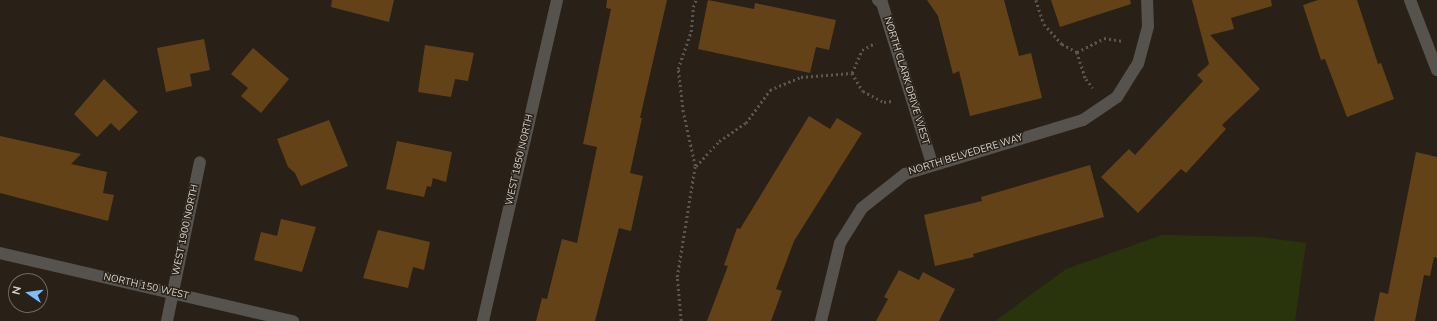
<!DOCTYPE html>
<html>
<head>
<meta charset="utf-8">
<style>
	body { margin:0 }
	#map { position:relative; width:1437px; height:321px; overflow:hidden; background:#292017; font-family:"Nunito Sans",sans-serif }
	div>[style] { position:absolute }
	.green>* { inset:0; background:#29330c }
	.building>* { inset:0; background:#644217 }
	.path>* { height:2.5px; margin-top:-1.25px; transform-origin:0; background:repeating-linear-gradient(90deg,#5f574e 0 2px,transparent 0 5px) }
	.street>* { height:12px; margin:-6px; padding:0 6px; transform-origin:6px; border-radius:6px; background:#56524d }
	span { translate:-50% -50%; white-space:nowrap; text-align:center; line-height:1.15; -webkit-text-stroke:3px #292017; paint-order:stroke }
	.street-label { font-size:10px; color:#dad5ce }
	.north { position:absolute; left:8px; top:273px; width:40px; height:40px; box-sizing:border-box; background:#292017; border:1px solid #706860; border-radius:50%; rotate:283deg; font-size:11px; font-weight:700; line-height:16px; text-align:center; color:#dad5ce }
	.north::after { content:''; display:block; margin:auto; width:14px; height:18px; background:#7ebdf9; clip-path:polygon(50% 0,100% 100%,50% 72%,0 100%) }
</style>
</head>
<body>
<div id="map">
	<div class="green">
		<i style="clip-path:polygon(1162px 235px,1260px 237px,1306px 243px,1295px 321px,995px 321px,1066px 269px)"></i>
	</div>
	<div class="building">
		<i style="clip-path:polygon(332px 0,394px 0,389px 22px,331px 7px)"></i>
		<i style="clip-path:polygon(607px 0,667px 0,640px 118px,642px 118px,630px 173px,643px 176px,631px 231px,619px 228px,595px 321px,536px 321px,542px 298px,547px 299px,562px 239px,577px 243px,597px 147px,583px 144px,611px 9px,606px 8px)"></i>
		<i style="clip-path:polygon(708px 0,754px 9px,755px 3px,836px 20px,829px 50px,816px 47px,810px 73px,698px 49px)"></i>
		<i style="clip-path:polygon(927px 0,1004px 0,1019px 56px,1031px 53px,1042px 98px,970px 116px,959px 71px,953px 74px,938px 16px)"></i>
		<i style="clip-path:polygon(1051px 0,1130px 0,1131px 4px,1060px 27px)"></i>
		<i style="clip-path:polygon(1192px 0,1271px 0,1272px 6px,1231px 18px,1234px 29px,1210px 35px,1260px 89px,1222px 125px,1226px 129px,1186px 173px,1181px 169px,1138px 213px,1101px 177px,1129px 149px,1135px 155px,1203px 81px,1197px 75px,1209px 64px)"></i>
		<i style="clip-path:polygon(1318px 0,1357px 0,1378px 64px,1381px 63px,1394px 99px,1347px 117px,1325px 59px,1321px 60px,1303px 5px)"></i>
		<i style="clip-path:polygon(204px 39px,210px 70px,190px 74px,192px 86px,166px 92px,157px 48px)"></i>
		<i style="clip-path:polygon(425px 45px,474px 53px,468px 81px,455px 79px,451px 97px,418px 92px)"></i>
		<i style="clip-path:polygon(253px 48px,289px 79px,261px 113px,241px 96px,248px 88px,231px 74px)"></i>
		<i style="clip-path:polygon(104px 79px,138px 112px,119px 131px,111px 123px,97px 137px,74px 114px)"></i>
		<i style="clip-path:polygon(809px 116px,830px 129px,837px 118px,862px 133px,794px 241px,776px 289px,782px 291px,771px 321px,707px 321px,728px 266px,724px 265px,737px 228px,740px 229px)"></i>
		<i style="clip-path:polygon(329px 120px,348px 166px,301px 186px,295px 173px,288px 167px,277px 139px)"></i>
		<i style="clip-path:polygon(0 136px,81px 154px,71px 164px,107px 172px,103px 193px,114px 195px,108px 221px,0 193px)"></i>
		<i style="clip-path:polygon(397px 141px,452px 152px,446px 182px,433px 178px,431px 187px,427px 186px,424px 197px,386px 189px)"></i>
		<i style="clip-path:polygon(1416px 152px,1437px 157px,1437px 258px,1434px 257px,1430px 276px,1424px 275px,1415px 321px,1374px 321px,1380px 292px,1388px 294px)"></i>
		<i style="clip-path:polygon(1090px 165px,1104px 217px,973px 254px,974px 257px,935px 266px,924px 215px,982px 201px,981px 197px)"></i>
		<i style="clip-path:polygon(281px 219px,316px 227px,302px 272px,254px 260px,261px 232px,277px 236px)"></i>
		<i style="clip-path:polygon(378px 230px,430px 242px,424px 270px,413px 267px,408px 288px,363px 278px)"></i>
		<i style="clip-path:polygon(899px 270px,919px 280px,923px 272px,955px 289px,939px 321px,876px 321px,888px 299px,884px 297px)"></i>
	</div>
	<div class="path">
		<i style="left:1036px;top:0;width:25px;rotate:72deg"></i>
		<i style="left:1044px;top:24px;width:27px;rotate:48deg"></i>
		<i style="left:1062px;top:44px;width:17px;rotate:28deg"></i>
		<i style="left:1077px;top:52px;width:28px;rotate:72deg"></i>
		<i style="left:1086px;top:79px;width:11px;rotate:52deg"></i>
		<i style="left:1077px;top:52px;width:30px;rotate:-27deg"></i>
		<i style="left:1104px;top:38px;width:20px;rotate:9deg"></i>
		<i style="left:852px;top:73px;width:25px;rotate:-67deg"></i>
		<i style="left:862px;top:50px;width:15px;rotate:-28deg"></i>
		<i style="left:696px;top:166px;width:34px;rotate:-47deg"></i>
		<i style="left:719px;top:141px;width:32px;rotate:-34deg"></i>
		<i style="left:746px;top:123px;width:41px;rotate:-54deg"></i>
		<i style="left:770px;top:90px;width:34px;rotate:-23deg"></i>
		<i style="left:801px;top:77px;width:51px;rotate:-4.5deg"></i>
		<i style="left:852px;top:73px;width:21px;rotate:59deg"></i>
		<i style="left:863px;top:91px;width:24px;rotate:28deg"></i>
		<i style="left:884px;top:102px;width:8px;rotate:-7deg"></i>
		<i style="left:681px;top:321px;width:44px;rotate:-95.2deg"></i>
		<i style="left:677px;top:277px;width:112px;rotate:-80.8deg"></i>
		<i style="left:695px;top:166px;width:55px;rotate:-102.5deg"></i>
		<i style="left:683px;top:112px;width:43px;rotate:-96.6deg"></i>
		<i style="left:678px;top:69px;width:39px;rotate:-71deg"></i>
		<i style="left:691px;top:32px;width:25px;rotate:-85deg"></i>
		<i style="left:693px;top:7px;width:8px;rotate:-67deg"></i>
	</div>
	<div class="street">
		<i style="left:878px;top:0;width:5px;rotate:37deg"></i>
		<i style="left:882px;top:3px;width:169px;rotate:72.7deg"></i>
		<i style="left:1410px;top:0;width:75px;rotate:68.9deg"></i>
		<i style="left:0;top:253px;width:301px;rotate:13.1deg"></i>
		<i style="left:167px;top:321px;width:162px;rotate:-78.3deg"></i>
		<i style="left:483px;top:321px;width:329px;rotate:-77deg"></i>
		<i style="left:821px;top:321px;width:80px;rotate:-76.3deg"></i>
		<i style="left:840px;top:243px;width:41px;rotate:-57.8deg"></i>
		<i style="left:862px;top:208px;width:55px;rotate:-38.3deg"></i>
		<i style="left:905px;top:174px;width:186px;rotate:-16.9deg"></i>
		<i style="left:1083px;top:120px;width:41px;rotate:-34.1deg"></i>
		<i style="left:1117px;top:97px;width:39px;rotate:-58deg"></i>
		<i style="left:1138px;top:64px;width:39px;rotate:-75deg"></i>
		<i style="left:1148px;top:26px;width:26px;rotate:-92deg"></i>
	</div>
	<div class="street-label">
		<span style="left:906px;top:81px;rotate:73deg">NORTH CLARK DRIVE WEST</span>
		<span style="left:966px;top:155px;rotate:-17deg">NORTH BELVEDERE WAY</span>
		<span style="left:520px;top:160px;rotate:-77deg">WEST 1850 NORTH</span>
		<span style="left:186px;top:230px;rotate:-78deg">WEST 1900 NORTH</span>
		<span style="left:146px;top:287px;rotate:13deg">NORTH 150 WEST</span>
	</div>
	<div class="north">N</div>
</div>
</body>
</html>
